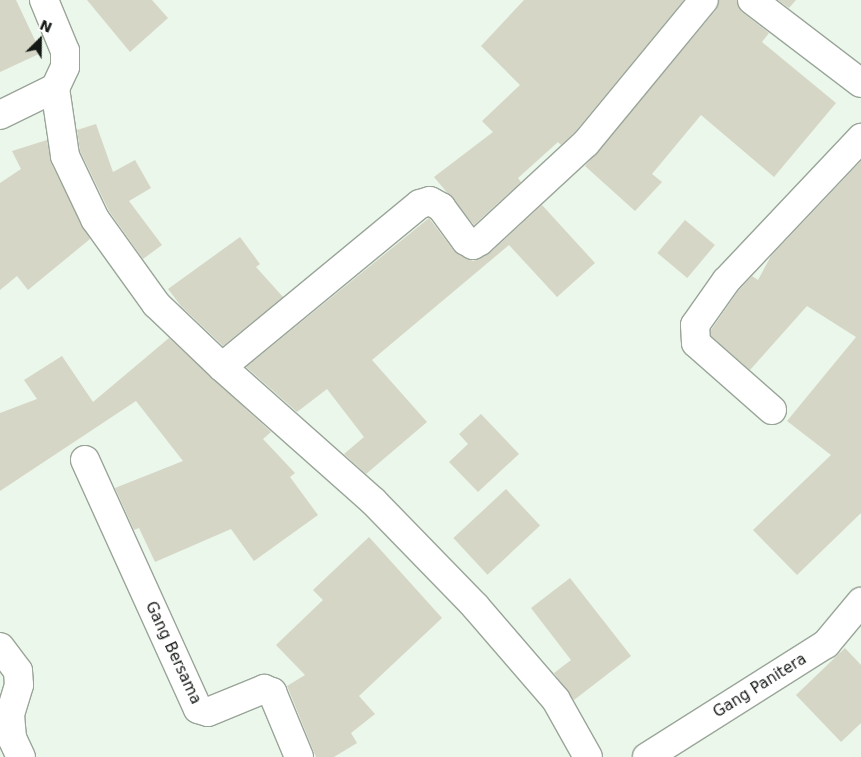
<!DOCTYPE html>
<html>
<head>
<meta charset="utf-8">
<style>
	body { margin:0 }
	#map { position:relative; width:861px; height:757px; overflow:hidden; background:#ebf7ea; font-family:"DejaVu Sans",sans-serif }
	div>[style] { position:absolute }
	.building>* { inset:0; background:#d5d6c6; transform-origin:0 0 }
	.roads { filter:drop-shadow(1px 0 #9aa599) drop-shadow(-1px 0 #9aa599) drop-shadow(0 1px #9aa599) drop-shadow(0 -1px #9aa599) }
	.minor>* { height:28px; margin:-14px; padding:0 14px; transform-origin:14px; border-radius:14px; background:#fff }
	.tertiary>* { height:28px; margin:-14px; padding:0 14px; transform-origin:14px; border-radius:14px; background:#fff }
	span { translate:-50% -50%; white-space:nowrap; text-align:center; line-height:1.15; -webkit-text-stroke:4px #fff; paint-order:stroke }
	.street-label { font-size:15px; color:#151915 }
	.north { position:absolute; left:15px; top:15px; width:50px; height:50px; -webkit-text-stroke:4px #fff; paint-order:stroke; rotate:23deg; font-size:14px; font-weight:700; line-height:20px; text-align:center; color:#151915 }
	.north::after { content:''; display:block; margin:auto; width:18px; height:22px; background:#151915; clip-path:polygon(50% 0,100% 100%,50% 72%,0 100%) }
</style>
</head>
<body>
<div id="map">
	<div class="building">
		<i style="clip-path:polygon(0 0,16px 0,41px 53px,0 72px)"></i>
		<i style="clip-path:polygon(87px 0,152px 0,168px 18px,130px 52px)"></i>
		<i style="clip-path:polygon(524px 0,684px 0,575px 132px,561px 145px,558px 142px,518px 178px,521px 182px,474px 225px,434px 177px,493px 132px,482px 121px,520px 85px,481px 46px)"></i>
		<i style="clip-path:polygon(719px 0,737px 0,742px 12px,769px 33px,762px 42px,836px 103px,774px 177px,701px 115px,652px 174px,662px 182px,635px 211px,585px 166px,716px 10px)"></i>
		<i style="clip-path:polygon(778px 0,796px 0,789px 8px)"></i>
		<i style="clip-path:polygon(96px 124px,113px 172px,135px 160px,151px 188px,129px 201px,162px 245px,143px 259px,109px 211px,80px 151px,77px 130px)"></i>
		<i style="clip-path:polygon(47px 140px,51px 163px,90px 239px,28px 290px,17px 276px,0 290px,0 183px,21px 169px,12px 151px)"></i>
		<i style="clip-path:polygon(861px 161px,861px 513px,797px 575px,753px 530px,831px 455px,787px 421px,856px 337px,807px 306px,750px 370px,711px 336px,711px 330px,738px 291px,752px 276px,758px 280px,771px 256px)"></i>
		<i style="clip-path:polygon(542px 205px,595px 263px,557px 297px,509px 245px,372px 360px,427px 422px,366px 474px,344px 454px,364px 437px,327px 389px,297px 412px,246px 367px,429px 218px,454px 251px,473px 261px,491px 252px)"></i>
		<i style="left:685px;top:220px;width:39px;height:43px;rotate:40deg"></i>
		<i style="clip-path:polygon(240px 237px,260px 264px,256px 267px,283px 297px,223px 346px,181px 306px,168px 289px)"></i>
		<i style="clip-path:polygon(169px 338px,271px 432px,263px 439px,295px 473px,290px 477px,318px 515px,254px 561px,231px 529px,155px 562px,139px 528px,134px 530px,115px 488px,183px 461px,136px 401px,0 491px,0 413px,37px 399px,24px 380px,62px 356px,93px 402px)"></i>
		<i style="clip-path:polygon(481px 414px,519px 454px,478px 492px,449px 462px,468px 444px,459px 434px)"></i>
		<i style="left:506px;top:489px;width:50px;height:72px;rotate:47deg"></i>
		<i style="clip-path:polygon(369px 537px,442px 618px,359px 696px,375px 714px,351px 733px,357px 743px,334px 757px,316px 757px,287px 686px,305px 675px,276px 645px,323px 600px,313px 590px)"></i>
		<i style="clip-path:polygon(570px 578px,631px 656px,574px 700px,554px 673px,571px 660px,531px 608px)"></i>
		<i style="clip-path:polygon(845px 648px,861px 665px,861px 723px,841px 742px,796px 695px)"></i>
	</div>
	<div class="roads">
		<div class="minor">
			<i style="left:44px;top:0;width:55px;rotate:67.6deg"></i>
			<i style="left:65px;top:51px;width:16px;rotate:90deg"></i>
			<i style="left:65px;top:67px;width:23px;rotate:115deg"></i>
			<i style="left:55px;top:88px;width:69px;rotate:81.6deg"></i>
			<i style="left:65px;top:156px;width:70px;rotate:64.5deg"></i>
			<i style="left:95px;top:219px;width:105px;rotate:54.3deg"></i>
			<i style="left:156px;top:304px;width:91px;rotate:43.7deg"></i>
			<i style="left:222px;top:367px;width:203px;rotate:41.6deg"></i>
			<i style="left:374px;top:502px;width:145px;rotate:45.8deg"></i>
			<i style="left:475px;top:606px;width:124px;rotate:49.2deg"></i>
			<i style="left:556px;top:700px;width:65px;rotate:60.7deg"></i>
			<i style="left:0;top:115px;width:61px;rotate:-26.1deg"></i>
			<i style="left:222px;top:367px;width:256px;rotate:-39.5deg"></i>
			<i style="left:420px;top:204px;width:10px;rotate:-17deg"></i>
			<i style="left:430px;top:201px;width:13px;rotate:29deg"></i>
			<i style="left:441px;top:207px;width:42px;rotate:53.7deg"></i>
			<i style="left:466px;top:241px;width:8px;rotate:30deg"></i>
			<i style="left:473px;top:245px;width:8px;rotate:-30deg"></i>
			<i style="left:480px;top:241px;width:144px;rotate:-42.8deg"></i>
			<i style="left:586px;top:143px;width:185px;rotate:-50.5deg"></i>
			<i style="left:772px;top:410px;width:101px;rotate:-138.6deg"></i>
			<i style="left:696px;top:343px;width:18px;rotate:-93deg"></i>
			<i style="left:695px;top:325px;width:54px;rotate:-54.8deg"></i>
			<i style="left:726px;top:281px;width:197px;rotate:-46.6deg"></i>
			<i style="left:85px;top:460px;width:273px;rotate:65.6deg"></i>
			<i style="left:198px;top:709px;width:10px;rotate:17deg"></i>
			<i style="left:208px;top:712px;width:61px;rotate:-22.3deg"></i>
			<i style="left:264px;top:689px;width:9px;rotate:21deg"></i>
			<i style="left:272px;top:692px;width:70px;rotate:67.4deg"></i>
			<i style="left:0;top:647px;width:30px;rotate:53deg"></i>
			<i style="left:18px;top:671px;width:14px;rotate:86deg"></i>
			<i style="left:19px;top:685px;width:31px;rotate:107deg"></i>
			<i style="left:10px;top:715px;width:23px;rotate:85deg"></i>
			<i style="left:12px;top:738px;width:21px;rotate:65deg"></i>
			<i style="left:647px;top:757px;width:212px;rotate:-32.3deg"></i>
			<i style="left:826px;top:644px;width:55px;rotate:-50.2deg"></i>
		</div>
		<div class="tertiary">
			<i style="left:752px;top:0;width:137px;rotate:37.3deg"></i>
		</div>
	</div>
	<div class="street-label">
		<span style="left:173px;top:653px;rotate:65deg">Gang Bersama</span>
		<span style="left:760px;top:686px;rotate:-32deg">Gang Panitera</span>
	</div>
	<div class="north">N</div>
</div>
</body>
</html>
